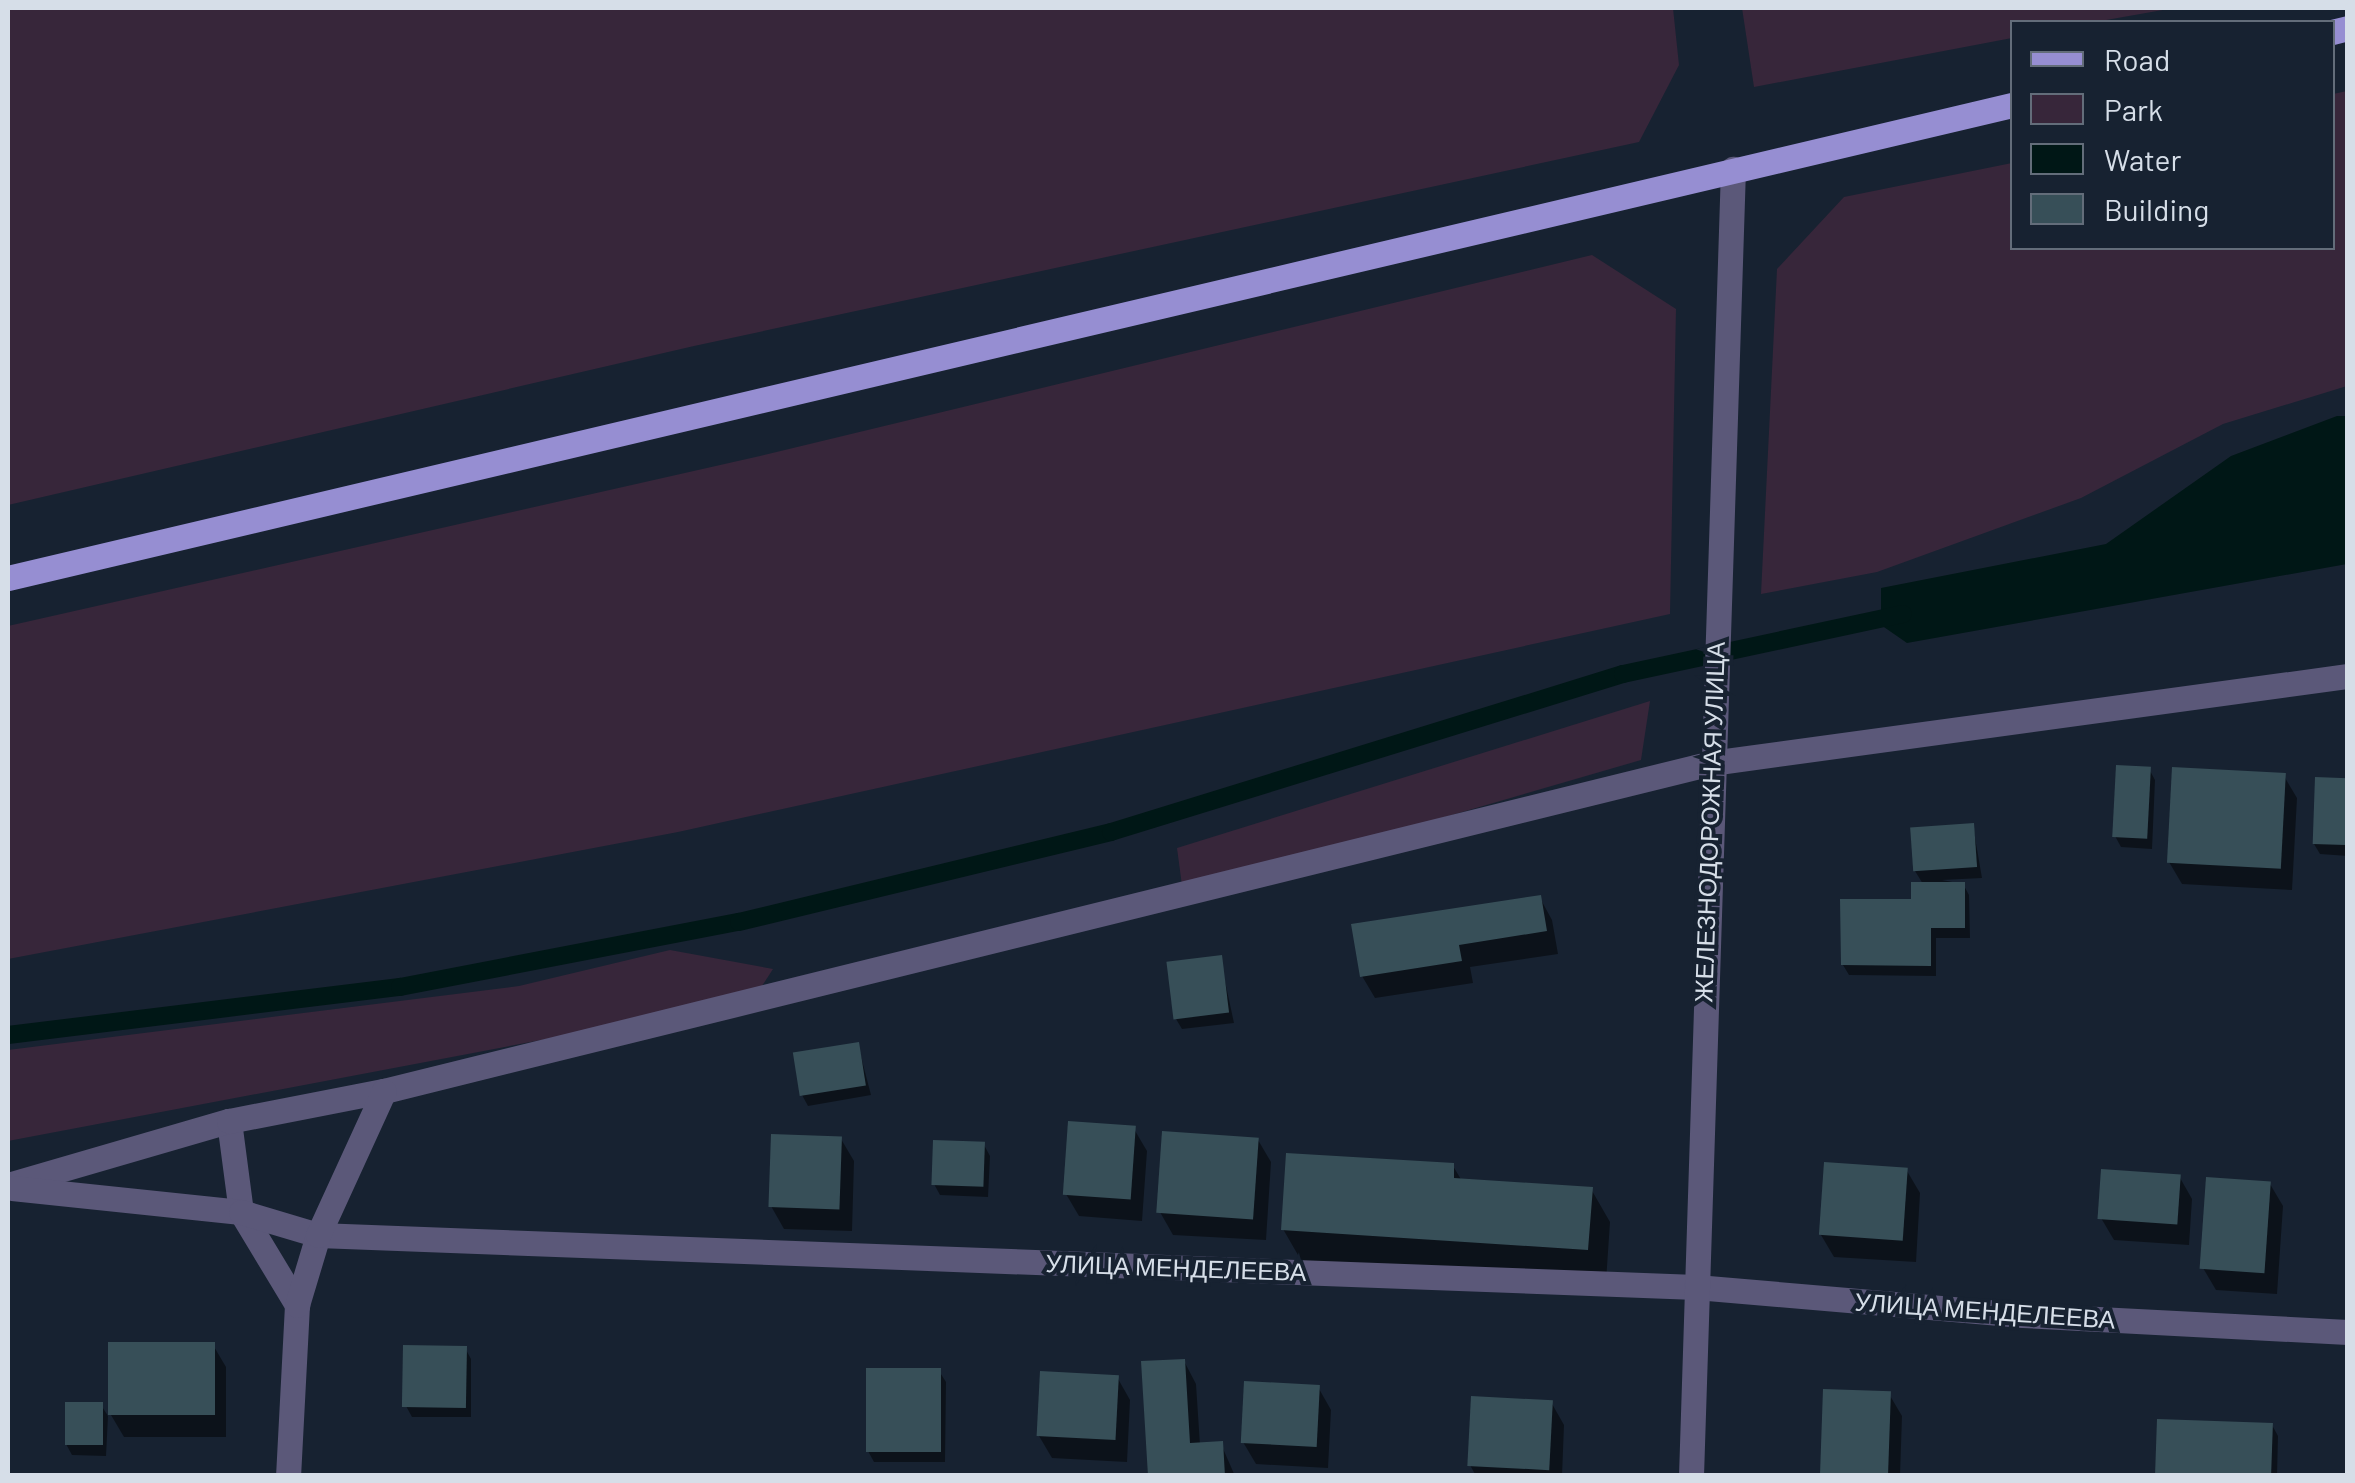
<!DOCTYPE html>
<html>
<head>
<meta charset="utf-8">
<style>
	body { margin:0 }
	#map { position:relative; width:2355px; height:1483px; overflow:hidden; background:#172231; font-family:Barlow,sans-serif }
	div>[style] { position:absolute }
	.green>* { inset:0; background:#37263a }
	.water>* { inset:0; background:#001716 }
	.shadow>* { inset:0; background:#0007 }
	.stream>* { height:18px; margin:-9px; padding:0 9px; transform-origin:9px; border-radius:9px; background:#001716 }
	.building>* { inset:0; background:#374f58; transform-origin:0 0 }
	.minor>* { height:25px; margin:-12.5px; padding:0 12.5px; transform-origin:12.5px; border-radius:12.5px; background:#5b5879 }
	.major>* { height:25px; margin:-12.5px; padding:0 12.5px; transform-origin:12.5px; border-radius:12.5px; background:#968ed2 }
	span { translate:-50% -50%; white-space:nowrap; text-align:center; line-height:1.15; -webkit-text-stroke:8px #172231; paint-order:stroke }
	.street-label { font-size:25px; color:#d6dee8 }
	.frame { position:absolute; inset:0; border:10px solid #d6dee8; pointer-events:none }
	.legend { position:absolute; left:2010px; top:20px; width:325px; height:230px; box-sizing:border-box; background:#172231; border:2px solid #636d7a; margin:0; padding:12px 18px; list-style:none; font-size:30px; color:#d6dee8 }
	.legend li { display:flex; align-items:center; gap:20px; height:50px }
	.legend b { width:50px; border:2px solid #636d7a }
</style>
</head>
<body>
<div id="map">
	<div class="green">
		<i style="clip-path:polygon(8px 8px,1673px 8px,1679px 65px,1639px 142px,694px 346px,8px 505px)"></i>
		<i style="clip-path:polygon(1742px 8px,2174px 8px,2095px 22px,2012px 22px,2012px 38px,1754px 87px)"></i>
		<i style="clip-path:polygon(2347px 91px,2347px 386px,2223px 424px,2081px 498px,1877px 572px,1761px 594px,1777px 269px,1844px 197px,2012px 163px,2012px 248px,2332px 248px,2333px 94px)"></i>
		<i style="clip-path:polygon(1592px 255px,1676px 309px,1670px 614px,678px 832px,8px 959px,8px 626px,760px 456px)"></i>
		<i style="clip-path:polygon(1650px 701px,1641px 760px,1183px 893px,1177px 848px)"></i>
		<i style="clip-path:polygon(670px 950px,773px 969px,760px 989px,700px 1010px,8px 1141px,8px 1050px,519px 986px)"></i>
	</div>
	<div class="water">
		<i style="clip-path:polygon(2337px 416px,2347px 416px,2347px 564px,1907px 643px,1881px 625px,1881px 588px,2106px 544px,2231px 456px)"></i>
	</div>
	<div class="shadow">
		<i style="clip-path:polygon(2149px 769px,2155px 780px,2152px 849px,2121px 847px,2115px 836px)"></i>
		<i style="clip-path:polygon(2284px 776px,2297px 798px,2292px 890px,2182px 884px,2169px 862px)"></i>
		<i style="clip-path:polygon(2348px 781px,2348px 856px,2320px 854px,2314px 844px)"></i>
		<i style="clip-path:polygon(1973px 826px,1982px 878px,1942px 880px,1963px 884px,1969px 895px,1970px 938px,1936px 938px,1936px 976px,1849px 975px,1843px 965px,1914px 902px,1923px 884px,1915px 871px)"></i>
		<i style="clip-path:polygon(1540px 898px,1552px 920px,1558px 954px,1470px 967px,1473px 983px,1375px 998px,1362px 976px)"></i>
		<i style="clip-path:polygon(1220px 958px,1234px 1023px,1182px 1029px,1176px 1019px)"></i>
		<i style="clip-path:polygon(858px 1045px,871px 1095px,808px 1106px,802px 1095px)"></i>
		<i style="clip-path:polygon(1134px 1129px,1147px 1151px,1142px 1221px,1079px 1216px,1066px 1194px)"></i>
		<i style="clip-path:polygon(841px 1139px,854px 1161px,852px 1231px,784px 1229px,771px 1206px)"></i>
		<i style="clip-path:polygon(1258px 1140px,1271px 1162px,1266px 1240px,1173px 1235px,1160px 1212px)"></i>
		<i style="clip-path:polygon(984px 1145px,990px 1156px,988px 1197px,940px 1195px,934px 1184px)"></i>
		<i style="clip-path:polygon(1453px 1166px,1462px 1181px,1591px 1189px,1610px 1222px,1606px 1282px,1302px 1262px,1283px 1229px)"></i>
		<i style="clip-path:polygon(1907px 1171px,1920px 1193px,1916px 1262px,1834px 1257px,1821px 1235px)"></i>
		<i style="clip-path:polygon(2179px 1176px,2192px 1199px,2189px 1245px,2114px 1240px,2101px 1218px)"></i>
		<i style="clip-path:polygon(2270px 1184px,2283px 1206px,2277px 1294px,2216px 1290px,2203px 1268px)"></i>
		<i style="clip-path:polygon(213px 1345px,226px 1367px,226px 1437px,124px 1437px,111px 1415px)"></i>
		<i style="clip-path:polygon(465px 1348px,471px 1359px,471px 1417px,412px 1417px,406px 1406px)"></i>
		<i style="clip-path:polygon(1184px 1361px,1196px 1384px,1200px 1445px,1221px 1444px,1235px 1476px,1150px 1476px)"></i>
		<i style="clip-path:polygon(939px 1371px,946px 1382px,945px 1462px,874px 1462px,868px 1451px)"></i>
		<i style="clip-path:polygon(1117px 1377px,1130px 1400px,1127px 1462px,1052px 1458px,1039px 1436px)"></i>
		<i style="clip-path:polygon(1318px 1387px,1331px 1410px,1328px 1468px,1256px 1464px,1243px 1442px)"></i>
		<i style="clip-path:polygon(1889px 1394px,1902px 1416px,1900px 1476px,1823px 1476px)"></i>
		<i style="clip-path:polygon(1551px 1402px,1564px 1425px,1562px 1476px,1476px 1476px,1470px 1465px)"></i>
		<i style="clip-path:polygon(101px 1405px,108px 1416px,106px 1456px,72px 1455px,66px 1444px)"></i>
		<i style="clip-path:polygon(2272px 1425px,2278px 1436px,2277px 1476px,2158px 1476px)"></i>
	</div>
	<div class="stream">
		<i style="left:8px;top:1035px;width:395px;rotate:-7deg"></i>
		<i style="left:400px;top:987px;width:345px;rotate:-10.9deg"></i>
		<i style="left:739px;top:922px;width:383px;rotate:-13.6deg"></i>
		<i style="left:1111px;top:832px;width:536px;rotate:-17.15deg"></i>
		<i style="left:1623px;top:674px;width:286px;rotate:-12.1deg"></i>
	</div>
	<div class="building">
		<i style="left:2116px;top:765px;width:35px;height:72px;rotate:3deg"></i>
		<i style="left:2172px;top:767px;width:114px;height:96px;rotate:3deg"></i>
		<i style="left:2315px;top:777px;width:33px;height:67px;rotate:2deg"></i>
		<i style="left:1974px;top:823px;width:44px;height:64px;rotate:86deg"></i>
		<i style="clip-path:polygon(1911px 882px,1965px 882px,1965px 928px,1931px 928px,1931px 966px,1841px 965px,1840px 899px,1911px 899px)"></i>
		<i style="clip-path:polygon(1541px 895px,1547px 931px,1459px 945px,1462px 961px,1360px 977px,1351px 924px)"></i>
		<i style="left:1222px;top:955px;width:58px;height:56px;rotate:83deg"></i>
		<i style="left:859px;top:1042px;width:44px;height:67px;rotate:81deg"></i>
		<i style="left:1068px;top:1121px;width:68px;height:74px;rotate:4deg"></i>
		<i style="left:1162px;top:1131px;width:97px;height:82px;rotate:4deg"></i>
		<i style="left:771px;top:1134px;width:71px;height:73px;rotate:2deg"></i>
		<i style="left:933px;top:1140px;width:52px;height:45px;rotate:2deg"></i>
		<i style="clip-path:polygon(1286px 1153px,1454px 1163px,1454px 1178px,1593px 1187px,1588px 1250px,1281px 1230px)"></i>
		<i style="left:1824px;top:1162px;width:84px;height:73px;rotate:4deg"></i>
		<i style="left:2101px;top:1169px;width:80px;height:50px;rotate:4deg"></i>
		<i style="left:2206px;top:1177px;width:65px;height:92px;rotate:4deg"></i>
		<i style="left:108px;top:1342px;width:107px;height:73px"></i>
		<i style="left:403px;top:1345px;width:64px;height:62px;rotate:1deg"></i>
		<i style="clip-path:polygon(1185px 1359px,1190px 1443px,1223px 1441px,1225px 1476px,1148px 1476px,1141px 1361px)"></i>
		<i style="left:866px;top:1368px;width:75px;height:84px"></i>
		<i style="left:1040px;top:1371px;width:79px;height:65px;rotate:3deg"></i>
		<i style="left:1244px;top:1381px;width:76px;height:62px;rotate:3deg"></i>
		<i style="left:1823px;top:1389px;width:68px;height:87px;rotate:2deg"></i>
		<i style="left:1471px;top:1396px;width:82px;height:70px;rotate:3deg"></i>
		<i style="left:65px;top:1402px;width:38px;height:43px"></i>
		<i style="left:2157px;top:1419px;width:116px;height:57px;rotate:2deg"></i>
	</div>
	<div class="minor">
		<i style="left:229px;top:1121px;width:92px;rotate:82.5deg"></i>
		<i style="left:241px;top:1212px;width:109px;rotate:58.9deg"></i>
		<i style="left:297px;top:1305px;width:171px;rotate:93deg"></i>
		<i style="left:8px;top:1185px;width:230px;rotate:-16.2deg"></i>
		<i style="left:229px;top:1121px;width:158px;rotate:-11deg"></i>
		<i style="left:384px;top:1091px;width:1367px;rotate:-13.88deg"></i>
		<i style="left:1711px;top:763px;width:643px;rotate:-7.78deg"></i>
		<i style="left:12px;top:1188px;width:230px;rotate:6deg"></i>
		<i style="left:241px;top:1212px;width:80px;rotate:16.6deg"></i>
		<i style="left:318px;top:1235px;width:1379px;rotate:2.16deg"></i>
		<i style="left:1696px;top:1287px;width:328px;rotate:4.9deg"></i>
		<i style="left:2023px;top:1315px;width:325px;rotate:3deg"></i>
		<i style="left:297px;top:1305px;width:73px;rotate:-73.3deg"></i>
		<i style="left:318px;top:1235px;width:158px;rotate:-65.4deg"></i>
		<i style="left:1691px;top:1476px;width:1308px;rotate:-88.16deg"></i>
	</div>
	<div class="major">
		<i style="left:2332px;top:32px;width:16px;rotate:-14deg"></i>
		<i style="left:8px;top:578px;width:2059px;rotate:-13.28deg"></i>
	</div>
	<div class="street-label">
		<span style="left:1709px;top:822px;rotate:-88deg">ЖЕЛЕЗНОДОРОЖНАЯ УЛИЦА</span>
		<span style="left:1176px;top:1267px;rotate:2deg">УЛИЦА МЕНДЕЛЕЕВА</span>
		<span style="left:1985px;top:1310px;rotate:4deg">УЛИЦА МЕНДЕЛЕЕВА</span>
	</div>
	<div class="frame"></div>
	<ul class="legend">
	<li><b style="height:12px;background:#968ed2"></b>Road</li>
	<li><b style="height:28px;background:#37263a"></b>Park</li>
	<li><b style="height:28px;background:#001716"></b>Water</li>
	<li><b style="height:28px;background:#374f58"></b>Building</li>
	</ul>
</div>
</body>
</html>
